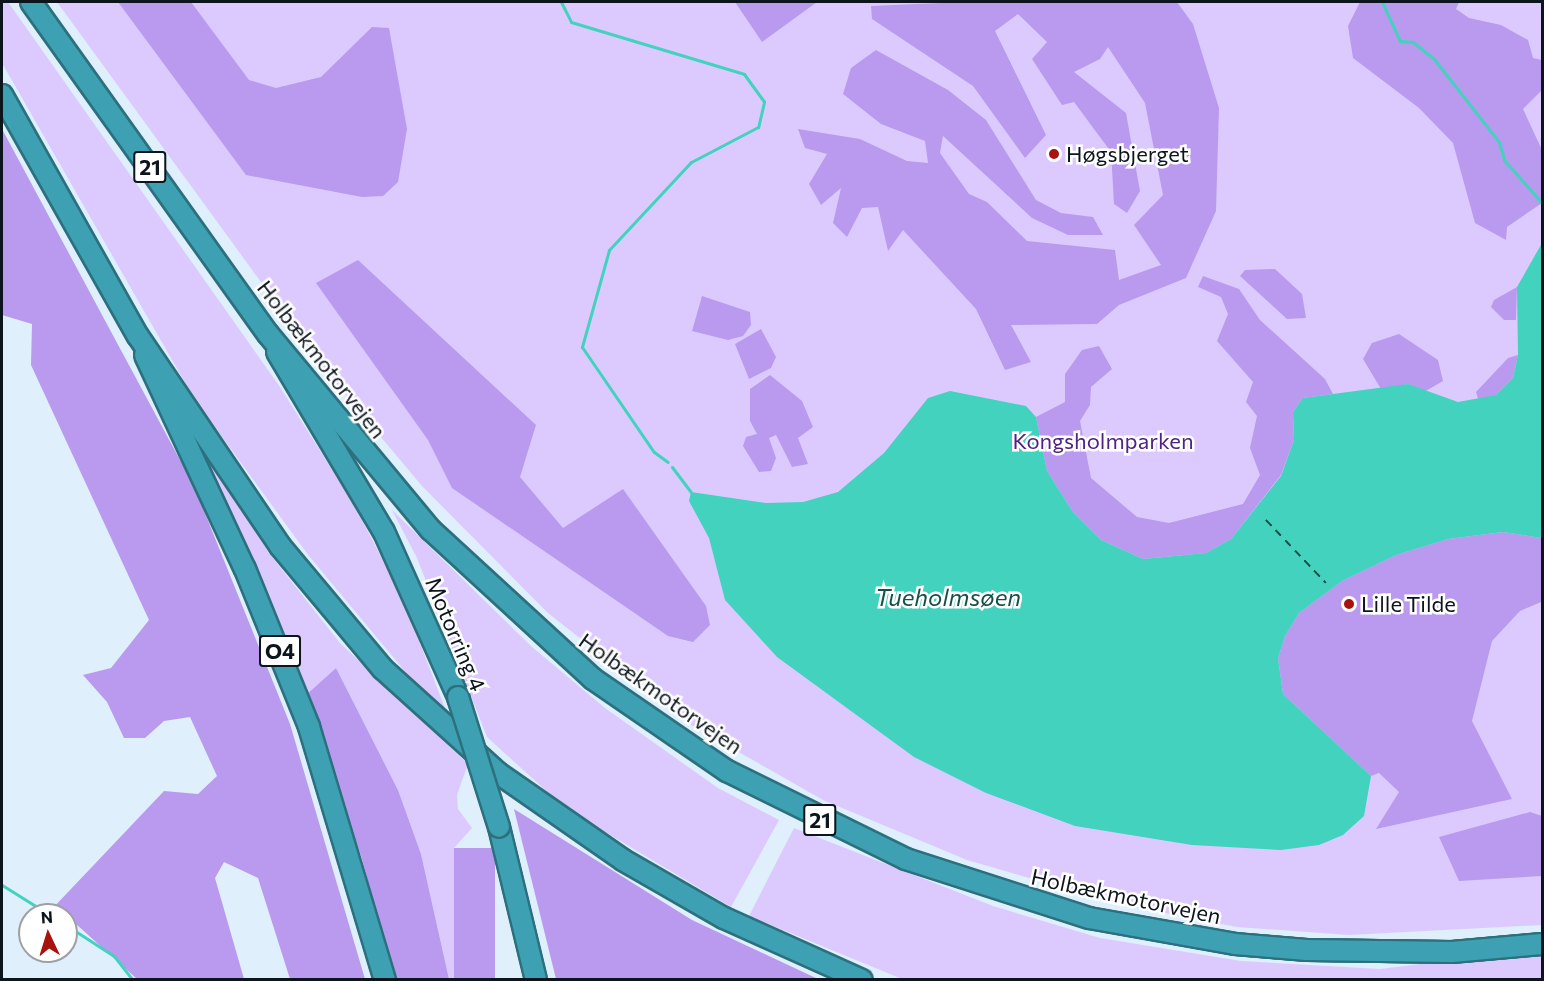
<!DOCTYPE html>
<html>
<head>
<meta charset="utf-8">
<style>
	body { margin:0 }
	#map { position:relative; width:1544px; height:981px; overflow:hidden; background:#dfeffb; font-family:Commissioner,sans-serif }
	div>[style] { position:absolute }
	.green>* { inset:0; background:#dccaff }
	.forest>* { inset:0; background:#b99aef; transform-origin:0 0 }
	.water>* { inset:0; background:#42d2be }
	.stream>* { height:3px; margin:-1.5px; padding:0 1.5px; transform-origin:1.5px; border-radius:1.5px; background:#42d2be }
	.ferry>* { height:1.5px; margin-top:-0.75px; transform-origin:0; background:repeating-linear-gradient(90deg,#165149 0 8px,transparent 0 14px) }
	.roads { filter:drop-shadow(2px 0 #2c707e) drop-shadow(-2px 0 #2c707e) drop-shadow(0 2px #2c707e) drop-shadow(0 -2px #2c707e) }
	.highway>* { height:20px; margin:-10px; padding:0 10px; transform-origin:10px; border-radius:10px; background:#3ea1b3 }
	.bridges { filter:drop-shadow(2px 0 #2c707e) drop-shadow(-2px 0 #2c707e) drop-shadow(0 2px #2c707e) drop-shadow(0 -2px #2c707e) }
	.highway-bridge>* { height:20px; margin:-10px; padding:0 10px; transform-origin:10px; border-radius:10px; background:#3ea1b3 }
	.dots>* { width:16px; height:16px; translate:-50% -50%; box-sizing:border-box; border:3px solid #fff; border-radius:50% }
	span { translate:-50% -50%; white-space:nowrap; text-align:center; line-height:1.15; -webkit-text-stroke:5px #fff; paint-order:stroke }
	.shield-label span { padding:2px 4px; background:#fff; border:2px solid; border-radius:4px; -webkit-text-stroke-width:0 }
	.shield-label { font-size:21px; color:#0c151c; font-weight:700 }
	.poi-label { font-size:22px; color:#0c151c }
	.left { translate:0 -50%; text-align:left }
	.street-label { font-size:22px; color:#0c151c }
	.park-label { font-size:22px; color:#4f2283 }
	.water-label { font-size:24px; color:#165149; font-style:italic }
	.frame { position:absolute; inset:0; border:3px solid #0c151c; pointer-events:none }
	.north { position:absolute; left:18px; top:903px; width:60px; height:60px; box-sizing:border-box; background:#fff; border:2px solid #9ea1a4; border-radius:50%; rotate:356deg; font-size:16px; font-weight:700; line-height:24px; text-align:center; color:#0c151c }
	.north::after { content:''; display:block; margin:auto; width:21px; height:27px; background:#a6120e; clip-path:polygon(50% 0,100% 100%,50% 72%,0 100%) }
</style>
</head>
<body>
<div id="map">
	<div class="green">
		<i style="clip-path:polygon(2px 2px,8px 2px,280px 387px,353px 503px,402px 597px,445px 708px,433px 705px,309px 556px,195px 400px,2px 63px)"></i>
		<i style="clip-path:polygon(57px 2px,1542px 2px,1542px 925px,1349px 935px,1237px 927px,1123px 905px,967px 860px,823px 800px,686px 722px,548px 613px,422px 486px,328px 374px)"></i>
		<i style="clip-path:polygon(193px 437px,272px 557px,340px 643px,468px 764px,457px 795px,458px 809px,472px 828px,454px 848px,486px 979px,449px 979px,421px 854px,398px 790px,336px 668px,306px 695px)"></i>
		<i style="clip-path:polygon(392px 510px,532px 647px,605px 708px,718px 788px,779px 820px,731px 907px,565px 808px,487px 737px,417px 558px)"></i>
		<i style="clip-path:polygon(794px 828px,993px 906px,1100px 938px,1241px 961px,1380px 969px,1542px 949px,1542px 979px,902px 979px,749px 916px)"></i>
	</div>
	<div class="forest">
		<i style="clip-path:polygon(118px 2px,191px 2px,249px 80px,276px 88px,321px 77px,372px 27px,389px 28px,407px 129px,398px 182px,383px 196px,362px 197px,246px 175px)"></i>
		<i style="clip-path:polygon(735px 2px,817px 2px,762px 42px)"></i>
		<i style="clip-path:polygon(965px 2px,1177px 2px,1193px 24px,1219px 108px,1216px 211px,1186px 278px,1119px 305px,1097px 324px,1011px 325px,1031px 362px,1005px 370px,976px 309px,903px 230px,888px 251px,878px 207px,862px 208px,847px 237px,833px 223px,841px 188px,821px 205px,809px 184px,827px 154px,805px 148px,798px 129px,860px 139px,907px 161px,928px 163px,925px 141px,881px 124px,843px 94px,851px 68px,876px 50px,948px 90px,986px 120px,1036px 200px,1061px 213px,1093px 217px,1103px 235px,1068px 235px,1032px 218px,943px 136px,940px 153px,969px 194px,987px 202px,1027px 241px,1115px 250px,1119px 280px,1161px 265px,1134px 225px,1163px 195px,1145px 103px,1108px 47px,1100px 59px,1074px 72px,1126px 113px,1140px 191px,1127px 213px,1114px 204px,1111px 152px,1074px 102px,1062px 105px,1032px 59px,1047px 42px,1018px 14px,995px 31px,1046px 135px,1025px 158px,973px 86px,872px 19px,871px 6px)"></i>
		<i style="clip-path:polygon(1360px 2px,1459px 2px,1456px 9px,1469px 18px,1501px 25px,1528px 40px,1533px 58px,1542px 60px,1542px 90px,1523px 109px,1542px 150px,1542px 203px,1507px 227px,1506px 240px,1475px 223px,1453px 143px,1419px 108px,1353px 58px,1348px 26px)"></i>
		<i style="clip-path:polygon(2px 129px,194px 486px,290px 724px,365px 979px,290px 979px,258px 878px,224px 862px,215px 878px,244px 979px,137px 979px,66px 915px,52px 909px,164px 791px,198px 794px,217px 776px,190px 717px,164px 721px,145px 738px,124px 738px,107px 702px,83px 675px,111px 668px,149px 620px,31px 365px,32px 324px,2px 315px)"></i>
		<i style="clip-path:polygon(358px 260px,536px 425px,520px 477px,563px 528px,623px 489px,706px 606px,710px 625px,693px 642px,668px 636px,452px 488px,428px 440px,316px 283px)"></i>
		<i style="clip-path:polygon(1275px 269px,1302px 294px,1306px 318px,1287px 319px,1240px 276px,1245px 270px)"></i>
		<i style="clip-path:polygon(1203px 276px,1239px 289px,1260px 320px,1325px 379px,1333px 394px,1303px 398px,1293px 412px,1294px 440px,1281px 475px,1231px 539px,1206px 553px,1143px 559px,1101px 540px,1073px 512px,1047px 471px,1036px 417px,1065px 402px,1065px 374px,1082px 350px,1099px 346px,1112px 369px,1091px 387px,1090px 405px,1080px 421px,1091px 478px,1137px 517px,1169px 523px,1243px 504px,1260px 475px,1250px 448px,1257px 416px,1246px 402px,1253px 382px,1217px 341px,1228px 314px,1221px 297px,1198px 287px)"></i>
		<i style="clip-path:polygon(1517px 287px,1516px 320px,1504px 320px,1491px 307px,1494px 300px)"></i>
		<i style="clip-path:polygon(702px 296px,750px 312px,751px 325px,743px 336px,728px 340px,692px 331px)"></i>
		<i style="clip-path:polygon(761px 329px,776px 357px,771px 368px,749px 379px,735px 344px)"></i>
		<i style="clip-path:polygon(1399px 334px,1438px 360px,1443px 381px,1424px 392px,1408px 384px,1381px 389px,1363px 359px,1372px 343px)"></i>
		<i style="clip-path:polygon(1518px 355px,1513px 378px,1496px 395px,1479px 402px,1476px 392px,1508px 358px)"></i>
		<i style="clip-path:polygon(770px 375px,802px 401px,813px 427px,798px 438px,808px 464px,792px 467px,776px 435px,769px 438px,776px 458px,771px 471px,759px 472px,743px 446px,746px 437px,757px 434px,750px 421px,750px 389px)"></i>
		<i style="clip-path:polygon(1503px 532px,1542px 538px,1541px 602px,1520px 611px,1492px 641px,1472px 721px,1512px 799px,1376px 829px,1399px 792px,1379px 773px,1371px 776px,1283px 694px,1278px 658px,1285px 636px,1299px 613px,1342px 581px,1396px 555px,1448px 539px)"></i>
		<i style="clip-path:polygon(336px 668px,398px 790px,421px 854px,449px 979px,394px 979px,362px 859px,306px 695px)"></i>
		<i style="clip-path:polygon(514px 809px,692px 920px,818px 979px,556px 979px)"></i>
		<i style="clip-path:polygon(1530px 812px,1542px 816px,1542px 876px,1459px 881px,1439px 837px)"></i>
		<i style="left:454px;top:848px;width:41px;height:135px"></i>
	</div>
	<div class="water">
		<i style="clip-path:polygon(1542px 243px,1542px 538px,1503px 532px,1448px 539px,1396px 555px,1342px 581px,1299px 613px,1285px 636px,1278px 658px,1283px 694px,1371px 776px,1364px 816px,1343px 835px,1319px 845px,1281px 850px,1192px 845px,1075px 826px,986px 793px,914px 757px,777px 657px,725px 600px,709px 538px,689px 501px,691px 492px,766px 503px,803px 502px,838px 492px,884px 453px,928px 398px,950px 391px,1026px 406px,1036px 417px,1047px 471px,1073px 512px,1101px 540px,1143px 559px,1206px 553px,1231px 539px,1281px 476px,1294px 440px,1293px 412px,1303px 398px,1408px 384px,1458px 402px,1496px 395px,1513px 378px,1518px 355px,1517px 287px)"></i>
	</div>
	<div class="stream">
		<i style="left:561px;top:2px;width:22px;rotate:63deg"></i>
		<i style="left:571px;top:22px;width:181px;rotate:16.7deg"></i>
		<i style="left:744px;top:74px;width:34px;rotate:54deg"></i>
		<i style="left:764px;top:102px;width:26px;rotate:103deg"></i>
		<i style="left:758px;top:127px;width:76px;rotate:152.4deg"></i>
		<i style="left:691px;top:162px;width:120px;rotate:133deg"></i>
		<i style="left:609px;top:250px;width:101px;rotate:105.6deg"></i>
		<i style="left:582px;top:347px;width:127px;rotate:55.6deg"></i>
		<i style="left:654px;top:452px;width:17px;rotate:36deg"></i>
		<i style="left:1382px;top:2px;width:43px;rotate:65.2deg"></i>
		<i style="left:1400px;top:41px;width:13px;rotate:4deg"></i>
		<i style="left:1413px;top:42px;width:27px;rotate:39deg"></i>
		<i style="left:1434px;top:59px;width:105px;rotate:51.9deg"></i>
		<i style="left:1499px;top:142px;width:19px;rotate:74deg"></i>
		<i style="left:1504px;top:160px;width:57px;rotate:48.5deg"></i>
		<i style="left:672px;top:467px;width:31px;rotate:53deg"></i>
		<i style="left:2px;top:885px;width:57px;rotate:32deg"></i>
		<i style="left:66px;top:925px;width:57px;rotate:32.9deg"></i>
		<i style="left:114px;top:956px;width:31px;rotate:52deg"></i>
	</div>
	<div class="ferry">
		<i style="left:1266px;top:520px;width:87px;rotate:46.4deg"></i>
	</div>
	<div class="roads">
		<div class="highway">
			<i style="left:31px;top:2px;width:408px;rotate:54.5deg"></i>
			<i style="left:268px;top:334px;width:255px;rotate:50.3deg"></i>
			<i style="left:431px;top:530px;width:220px;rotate:42.6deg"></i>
			<i style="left:593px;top:679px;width:163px;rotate:34.5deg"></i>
			<i style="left:727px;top:771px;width:199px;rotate:26.2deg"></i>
			<i style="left:906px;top:859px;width:192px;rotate:17.9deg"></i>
			<i style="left:1089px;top:918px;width:148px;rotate:10.1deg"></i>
			<i style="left:1235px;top:944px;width:72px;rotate:4.8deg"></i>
			<i style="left:1307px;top:950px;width:145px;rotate:0.8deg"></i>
			<i style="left:1452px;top:952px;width:90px;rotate:-5.1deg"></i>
			<i style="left:2px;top:95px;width:277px;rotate:60.6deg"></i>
			<i style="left:138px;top:336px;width:254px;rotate:55.9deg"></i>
			<i style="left:280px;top:546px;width:160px;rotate:50.1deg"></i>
			<i style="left:383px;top:669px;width:155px;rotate:42.1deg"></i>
			<i style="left:498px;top:773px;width:152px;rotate:34.8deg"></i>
			<i style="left:623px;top:860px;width:116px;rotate:29.9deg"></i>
			<i style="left:724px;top:918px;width:151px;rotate:24.2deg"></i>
			<i style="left:277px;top:352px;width:209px;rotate:59.3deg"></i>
			<i style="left:384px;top:532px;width:181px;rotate:65.8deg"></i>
			<i style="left:145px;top:355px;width:236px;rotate:65deg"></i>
			<i style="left:245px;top:569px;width:170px;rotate:67.9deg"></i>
			<i style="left:309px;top:727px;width:264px;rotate:73.3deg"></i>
			<i style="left:499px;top:827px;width:157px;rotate:76.4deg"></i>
		</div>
	</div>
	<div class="bridges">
		<div class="highway-bridge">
			<i style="left:458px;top:697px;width:136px;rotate:72.5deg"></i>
		</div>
	</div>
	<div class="dots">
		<i style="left:1054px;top:154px;background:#a6120e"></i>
		<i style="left:1349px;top:604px;background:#a6120e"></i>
	</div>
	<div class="shield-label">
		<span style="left:150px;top:167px">21</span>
		<span style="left:280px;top:651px">O4</span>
		<span style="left:820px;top:820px">21</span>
	</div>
	<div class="poi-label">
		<span class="left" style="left:1066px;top:154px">Høgsbjerget</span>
		<span class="left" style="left:1361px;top:604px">Lille Tilde</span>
	</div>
	<div class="street-label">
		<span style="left:322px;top:359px;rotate:52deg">Holbækmotorvejen</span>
		<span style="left:456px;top:634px;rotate:67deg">Motorring 4</span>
		<span style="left:661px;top:693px;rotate:35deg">Holbækmotorvejen</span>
		<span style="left:1126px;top:896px;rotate:12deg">Holbækmotorvejen</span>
	</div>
	<div class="park-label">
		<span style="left:1103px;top:441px">Kongsholmparken</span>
	</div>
	<div class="water-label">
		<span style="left:948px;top:597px">Tueholmsøen</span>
	</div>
	<div class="frame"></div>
	<div class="north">N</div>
</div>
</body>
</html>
